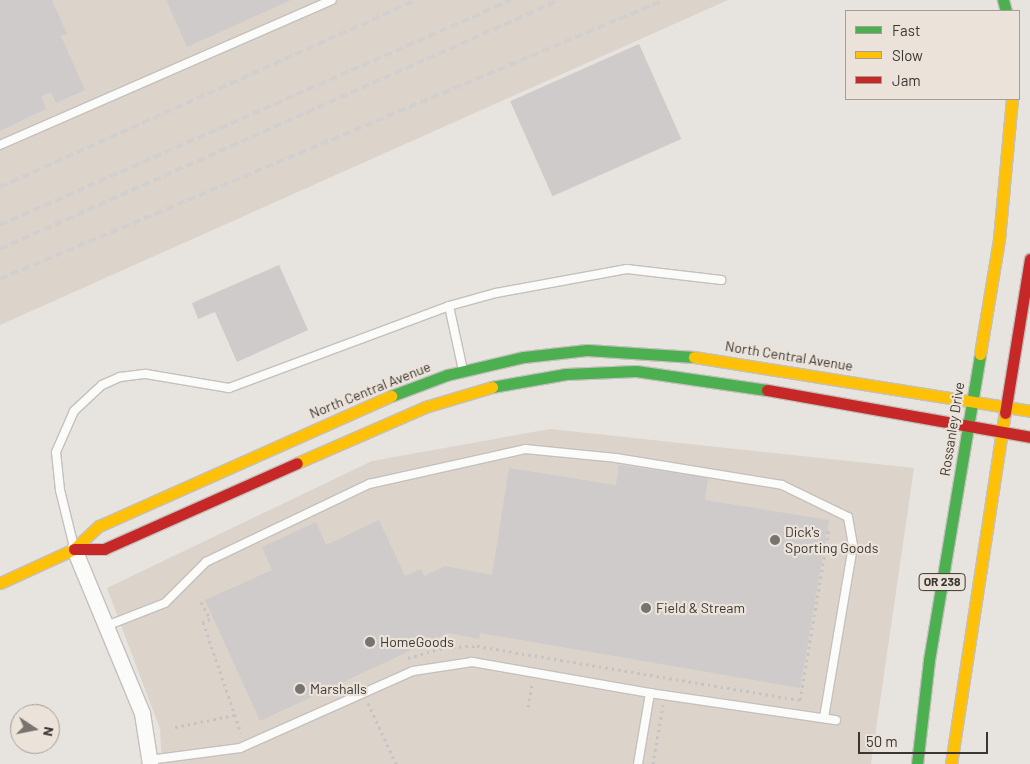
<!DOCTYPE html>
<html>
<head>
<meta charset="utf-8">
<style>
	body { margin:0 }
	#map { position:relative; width:1030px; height:764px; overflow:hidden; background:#e7e3de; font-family:Barlow,sans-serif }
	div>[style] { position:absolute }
	.built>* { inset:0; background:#dcd4ca }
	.building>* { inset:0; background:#cecbca; transform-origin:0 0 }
	.path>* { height:3px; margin-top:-1.5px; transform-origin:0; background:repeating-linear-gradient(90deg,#c5c3c3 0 2.5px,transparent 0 6.5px) }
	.roads { filter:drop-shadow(1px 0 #c4c0bd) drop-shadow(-1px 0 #c4c0bd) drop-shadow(0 1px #c4c0bd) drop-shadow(0 -1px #c4c0bd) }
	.lane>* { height:8px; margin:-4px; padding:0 4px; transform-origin:4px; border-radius:4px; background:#fbfbfa }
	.street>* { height:15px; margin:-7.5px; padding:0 7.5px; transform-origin:7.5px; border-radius:7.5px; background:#fbfbfa }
	.fast>* { height:11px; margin:-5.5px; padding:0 5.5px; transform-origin:5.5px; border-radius:5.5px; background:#4caf50 }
	.slow>* { height:11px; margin:-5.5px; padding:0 5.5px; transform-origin:5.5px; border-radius:5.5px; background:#ffc107 }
	.jam>* { height:11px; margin:-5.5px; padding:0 5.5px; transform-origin:5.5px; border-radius:5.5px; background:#c62828 }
	.rail>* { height:4px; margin-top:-2px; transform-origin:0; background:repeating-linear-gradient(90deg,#d2d0cf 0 8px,transparent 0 12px) }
	.dots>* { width:14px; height:14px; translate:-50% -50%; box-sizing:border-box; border:2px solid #ebe3da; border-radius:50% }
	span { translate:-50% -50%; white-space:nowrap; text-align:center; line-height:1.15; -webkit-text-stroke:4.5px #ebe3da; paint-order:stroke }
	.shield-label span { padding:1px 4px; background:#ebe3da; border:1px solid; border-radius:4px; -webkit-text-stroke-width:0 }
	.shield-label { font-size:12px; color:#3a3733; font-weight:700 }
	.street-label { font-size:14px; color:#3a3733 }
	.poi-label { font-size:14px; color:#3a3733 }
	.left { translate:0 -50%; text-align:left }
	.legend { position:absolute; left:845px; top:10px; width:175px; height:90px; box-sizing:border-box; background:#ebe3da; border:1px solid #a49e97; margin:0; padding:6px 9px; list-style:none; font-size:15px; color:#3a3733 }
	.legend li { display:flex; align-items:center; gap:10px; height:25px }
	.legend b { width:25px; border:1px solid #a49e97 }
	.north { position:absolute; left:10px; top:704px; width:50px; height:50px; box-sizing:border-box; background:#ebe3da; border:1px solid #a49e97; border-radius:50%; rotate:101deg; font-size:14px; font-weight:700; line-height:20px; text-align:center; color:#3a3733 }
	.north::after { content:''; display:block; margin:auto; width:18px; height:22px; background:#77736f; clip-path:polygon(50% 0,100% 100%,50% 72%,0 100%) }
	.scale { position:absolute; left:858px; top:732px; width:130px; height:22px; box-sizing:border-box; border:2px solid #3a3733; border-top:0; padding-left:6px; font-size:15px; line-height:18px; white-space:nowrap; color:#3a3733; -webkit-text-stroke:4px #ebe3da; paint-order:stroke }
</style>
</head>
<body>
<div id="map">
	<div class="built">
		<i style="clip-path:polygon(0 0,728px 0,0 325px)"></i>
		<i style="clip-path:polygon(550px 429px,914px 468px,871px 764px,162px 764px,160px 729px,107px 588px,372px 461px)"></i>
	</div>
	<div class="building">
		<i style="clip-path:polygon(0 0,52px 0,67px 34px,61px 36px,85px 90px,56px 103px,51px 92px,41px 97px,46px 109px,0 131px)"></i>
		<i style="clip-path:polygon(166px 0,291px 0,187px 47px)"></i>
		<i style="left:639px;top:44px;width:104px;height:141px;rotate:66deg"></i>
		<i style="clip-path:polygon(279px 265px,308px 330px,237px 362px,215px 312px,198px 319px,192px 303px)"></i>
		<i style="clip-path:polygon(619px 465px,708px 478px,705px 500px,829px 520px,800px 688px,480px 633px,479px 639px,448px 633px,260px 721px,205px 600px,272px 570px,262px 547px,316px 522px,326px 545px,379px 520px,405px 576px,421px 569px,424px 576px,445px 566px,492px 575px,509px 468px,616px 485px)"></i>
	</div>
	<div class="path">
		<i style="left:201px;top:602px;width:19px;rotate:62deg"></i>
		<i style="left:210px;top:619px;width:8px;rotate:157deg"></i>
		<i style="left:203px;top:622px;width:117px;rotate:71.1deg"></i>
		<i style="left:408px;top:658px;width:40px;rotate:-16deg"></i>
		<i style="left:446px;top:647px;width:31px;rotate:-2deg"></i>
		<i style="left:477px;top:646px;width:327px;rotate:9.5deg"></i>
		<i style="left:800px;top:700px;width:173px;rotate:-80.4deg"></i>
		<i style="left:368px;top:703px;width:67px;rotate:65.3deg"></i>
		<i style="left:528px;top:707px;width:23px;rotate:-80deg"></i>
		<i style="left:175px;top:727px;width:61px;rotate:-11.3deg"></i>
		<i style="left:653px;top:764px;width:60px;rotate:-80.4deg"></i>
	</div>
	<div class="roads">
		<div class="lane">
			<i style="left:0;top:145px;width:362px;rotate:-23.6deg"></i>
			<i style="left:449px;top:306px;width:66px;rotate:77.7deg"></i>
			<i style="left:74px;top:547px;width:59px;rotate:-103.8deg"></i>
			<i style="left:60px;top:490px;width:38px;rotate:-96deg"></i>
			<i style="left:56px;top:452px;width:45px;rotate:-66.3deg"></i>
			<i style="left:74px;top:411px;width:38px;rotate:-43deg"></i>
			<i style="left:102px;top:385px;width:20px;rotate:-24deg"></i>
			<i style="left:120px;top:377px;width:26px;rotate:-7deg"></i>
			<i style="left:146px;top:374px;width:84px;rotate:9.6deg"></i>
			<i style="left:229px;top:388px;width:235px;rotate:-20.4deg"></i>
			<i style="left:449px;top:306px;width:49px;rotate:-15.5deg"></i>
			<i style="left:496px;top:293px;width:133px;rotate:-10.4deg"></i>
			<i style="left:627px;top:269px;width:95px;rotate:6.7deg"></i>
			<i style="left:106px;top:626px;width:63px;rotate:-21.3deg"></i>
			<i style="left:165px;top:603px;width:58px;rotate:-45deg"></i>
			<i style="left:206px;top:562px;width:181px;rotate:-25.6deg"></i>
			<i style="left:369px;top:484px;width:160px;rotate:-12.6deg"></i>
			<i style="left:525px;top:449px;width:91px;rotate:5.6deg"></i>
			<i style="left:616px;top:458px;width:168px;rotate:9.2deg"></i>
			<i style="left:782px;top:485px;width:73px;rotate:25.9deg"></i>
			<i style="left:848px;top:517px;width:29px;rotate:80deg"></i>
			<i style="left:853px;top:546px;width:174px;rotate:99.6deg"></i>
			<i style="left:650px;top:693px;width:188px;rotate:8.3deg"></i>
			<i style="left:149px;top:760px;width:92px;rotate:-7.5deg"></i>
			<i style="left:240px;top:748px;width:189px;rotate:-24deg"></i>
			<i style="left:413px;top:671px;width:60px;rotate:-8.7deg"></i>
			<i style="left:472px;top:662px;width:181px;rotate:9.9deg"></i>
			<i style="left:650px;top:693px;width:72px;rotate:99.6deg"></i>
		</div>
		<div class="street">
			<i style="left:74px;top:549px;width:178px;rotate:67.5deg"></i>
			<i style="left:142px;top:713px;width:52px;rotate:81.1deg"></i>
		</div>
		<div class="fast">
			<i style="left:1003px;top:0;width:11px;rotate:75deg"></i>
			<i style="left:492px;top:387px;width:75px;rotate:-10deg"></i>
			<i style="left:566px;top:374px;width:70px;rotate:-2.5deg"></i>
			<i style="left:636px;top:371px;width:132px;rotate:8.3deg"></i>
			<i style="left:391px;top:396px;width:60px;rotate:-20.6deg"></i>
			<i style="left:447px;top:375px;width:79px;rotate:-13.2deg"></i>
			<i style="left:524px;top:357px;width:63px;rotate:-6.3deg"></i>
			<i style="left:587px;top:350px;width:107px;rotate:3.7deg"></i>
			<i style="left:917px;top:764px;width:105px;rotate:-83.4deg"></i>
			<i style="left:929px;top:660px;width:310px;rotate:-80.5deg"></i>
		</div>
		<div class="slow">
			<i style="left:980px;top:354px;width:117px;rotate:-80.6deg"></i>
			<i style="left:999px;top:239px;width:141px;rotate:-84.7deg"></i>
			<i style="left:694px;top:357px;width:340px;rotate:9.1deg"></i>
			<i style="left:297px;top:463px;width:140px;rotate:-23.6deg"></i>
			<i style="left:425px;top:407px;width:70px;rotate:-16.6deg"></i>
			<i style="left:0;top:583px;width:81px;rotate:-24.7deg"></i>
			<i style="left:74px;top:549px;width:34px;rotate:-43deg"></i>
			<i style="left:99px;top:526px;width:320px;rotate:-24deg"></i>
			<i style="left:951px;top:764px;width:355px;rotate:-81.3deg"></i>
		</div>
		<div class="jam">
			<i style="left:767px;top:390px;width:267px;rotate:10.1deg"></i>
			<i style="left:1005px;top:413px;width:156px;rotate:-80.8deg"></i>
			<i style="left:74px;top:549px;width:30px"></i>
			<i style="left:104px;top:549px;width:211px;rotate:-24deg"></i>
		</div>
	</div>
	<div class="rail">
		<i style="left:0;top:187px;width:457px;rotate:-24.2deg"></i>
		<i style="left:0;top:225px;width:558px;rotate:-23.76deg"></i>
		<i style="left:0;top:249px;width:612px;rotate:-24.01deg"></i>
		<i style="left:0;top:279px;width:720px;rotate:-22.79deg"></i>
	</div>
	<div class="dots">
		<i style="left:775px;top:540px;background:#77736f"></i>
		<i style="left:646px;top:608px;background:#77736f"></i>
		<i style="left:370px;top:642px;background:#77736f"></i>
		<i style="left:300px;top:689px;background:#77736f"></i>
	</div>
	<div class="shield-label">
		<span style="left:942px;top:582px">OR 238</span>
	</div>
	<div class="street-label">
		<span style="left:789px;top:356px;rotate:9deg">North Central Avenue</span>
		<span style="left:370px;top:390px;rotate:-22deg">North Central Avenue</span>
		<span style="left:952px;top:429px;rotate:-81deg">Rossanley Drive</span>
	</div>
	<div class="poi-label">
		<span class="left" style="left:785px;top:540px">Dick's<br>Sporting Goods</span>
		<span class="left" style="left:656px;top:608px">Field &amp; Stream</span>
		<span class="left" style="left:380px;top:642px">HomeGoods</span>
		<span class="left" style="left:310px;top:689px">Marshalls</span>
	</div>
	<ul class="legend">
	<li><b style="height:6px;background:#4caf50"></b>Fast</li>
	<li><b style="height:6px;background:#ffc107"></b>Slow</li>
	<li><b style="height:6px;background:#c62828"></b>Jam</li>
	</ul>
	<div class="north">N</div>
	<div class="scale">50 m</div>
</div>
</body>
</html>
